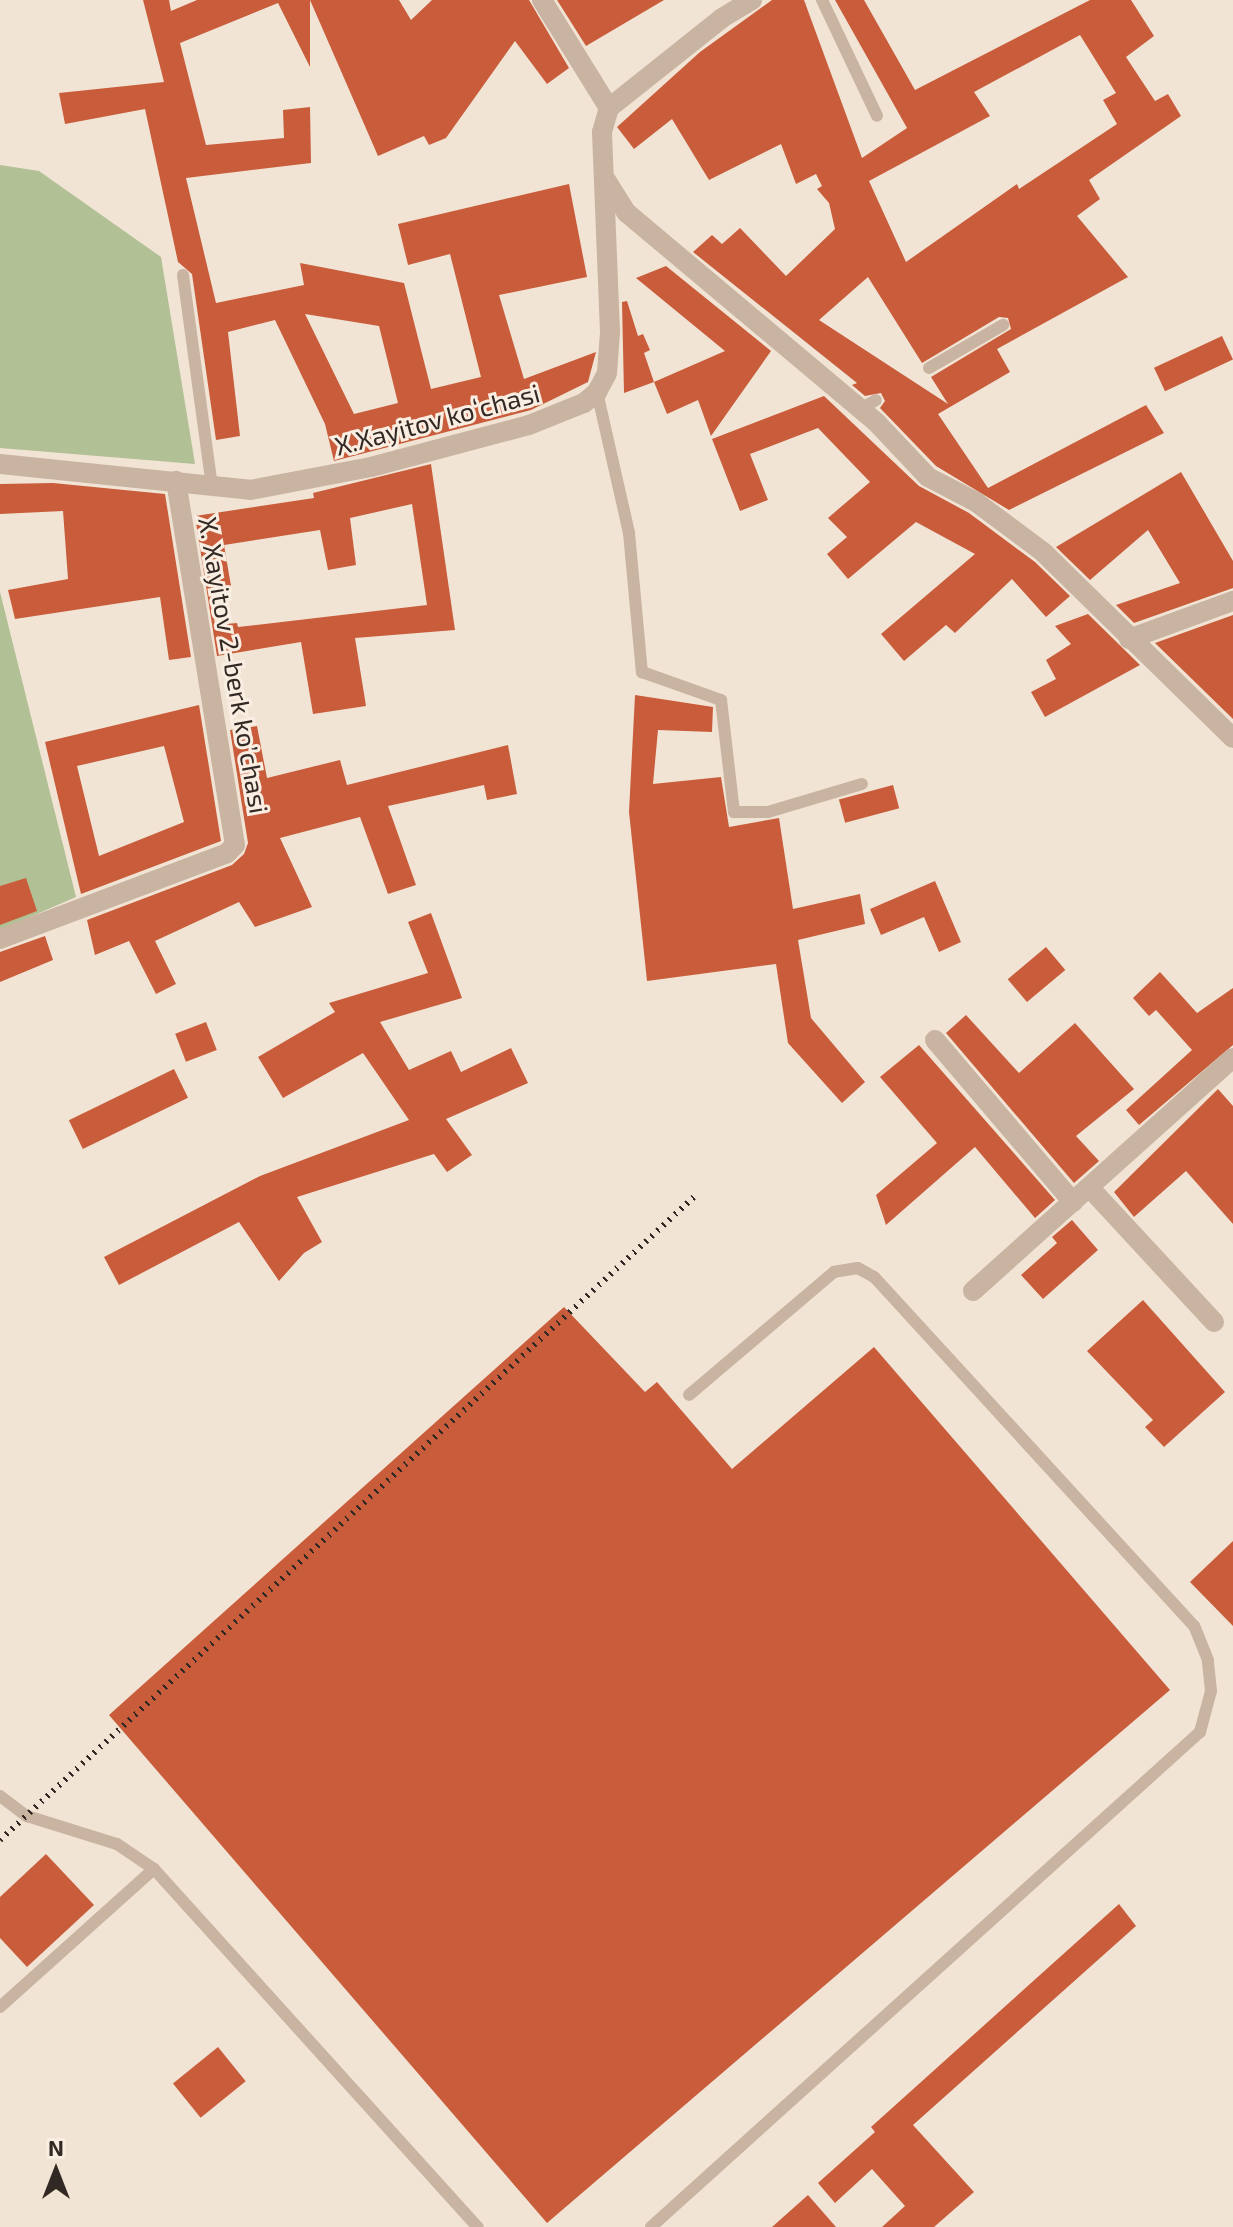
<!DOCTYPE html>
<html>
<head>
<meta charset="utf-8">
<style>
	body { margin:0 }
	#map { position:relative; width:1233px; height:2227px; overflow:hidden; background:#f1e4d5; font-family:"Exo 2",sans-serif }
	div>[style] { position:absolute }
	.green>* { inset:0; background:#b2c095 }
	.building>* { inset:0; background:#c95d3b; transform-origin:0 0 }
	.service>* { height:12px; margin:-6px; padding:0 6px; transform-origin:6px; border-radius:6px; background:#c9b3a1 }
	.minor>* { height:20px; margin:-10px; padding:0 10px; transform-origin:10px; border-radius:10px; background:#c9b3a1 }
	.rail>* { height:6px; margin-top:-3px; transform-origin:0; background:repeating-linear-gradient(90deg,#332924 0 2px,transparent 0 8px) }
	span { translate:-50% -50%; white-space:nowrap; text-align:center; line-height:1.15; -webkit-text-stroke:6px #f9eee1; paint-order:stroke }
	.street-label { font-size:26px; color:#332924 }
	.north { position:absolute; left:16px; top:2131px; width:80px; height:80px; -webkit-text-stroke:6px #f9eee1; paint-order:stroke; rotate:0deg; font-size:22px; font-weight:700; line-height:32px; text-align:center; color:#332924 }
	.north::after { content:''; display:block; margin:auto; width:28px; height:36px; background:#332924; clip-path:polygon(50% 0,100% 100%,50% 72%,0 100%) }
</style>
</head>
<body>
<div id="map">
	<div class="green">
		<i style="clip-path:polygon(0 165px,39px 171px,161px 257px,195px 464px,0 448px)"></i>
		<i style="clip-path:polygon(0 592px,76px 897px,0 930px)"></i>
	</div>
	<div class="building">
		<i style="clip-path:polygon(evenodd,143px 0,169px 0,171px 11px,197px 0,399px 0,411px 20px,432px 0,529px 0,569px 68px,547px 84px,515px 41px,446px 138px,429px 145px,424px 136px,378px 156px,310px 0,310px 67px,278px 3px,180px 43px,206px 145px,284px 138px,283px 110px,310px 107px,311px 163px,186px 178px,216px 303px,304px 285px,300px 263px,404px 283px,431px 389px,481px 377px,450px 254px,408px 265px,398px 224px,569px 184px,587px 277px,499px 295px,524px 379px,596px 352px,588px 382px,531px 410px,334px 461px,325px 424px,275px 320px,228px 332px,240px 436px,216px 440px,192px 274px,178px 262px,145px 109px,65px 124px,59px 93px,164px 82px,143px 0,305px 314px,379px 326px,398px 403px,354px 414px,305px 314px)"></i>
		<i style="clip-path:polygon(557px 0,664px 0,586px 46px)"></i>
		<i style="clip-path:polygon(evenodd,772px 0,804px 0,862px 158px,907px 128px,835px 0,864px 0,915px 90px,1090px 0,1131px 0,1154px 36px,1126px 57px,1155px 101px,1168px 94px,1181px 116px,1089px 180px,1100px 199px,1077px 216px,1128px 277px,997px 349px,1010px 372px,938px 414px,988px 488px,1146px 405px,1164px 433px,1009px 510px,936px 466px,880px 408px,885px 401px,881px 393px,865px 396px,852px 385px,857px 383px,693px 252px,712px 235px,722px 244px,740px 228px,786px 276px,835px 229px,829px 203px,817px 189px,822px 186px,816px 174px,796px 184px,781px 144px,709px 180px,672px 119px,634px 149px,617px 127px,700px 52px,772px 0,1080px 35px,1116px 93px,1103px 100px,1117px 124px,1019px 189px,1017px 184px,906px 262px,869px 181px,990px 116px,974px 92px,1080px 35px,772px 0,868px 277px,922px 363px,999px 317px,1008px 318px,1011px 329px,931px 377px,948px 404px,819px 320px,868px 277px)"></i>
		<i style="clip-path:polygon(666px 266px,771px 351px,711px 436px,698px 400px,667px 414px,654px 382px,725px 351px,636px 278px)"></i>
		<i style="clip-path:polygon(627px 301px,638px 336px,643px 334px,650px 350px,644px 353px,654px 382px,624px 393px,622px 302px)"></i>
		<i style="left:1222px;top:336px;width:26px;height:75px;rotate:65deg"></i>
		<i style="clip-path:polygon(824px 396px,919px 486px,969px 513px,1035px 562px,1070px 596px,1046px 617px,1012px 579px,955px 633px,946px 625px,904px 661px,881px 634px,975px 554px,916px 522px,848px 579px,827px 554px,847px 537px,828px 518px,870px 482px,818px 428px,750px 454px,768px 500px,740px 511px,712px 439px)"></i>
		<i style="clip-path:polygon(evenodd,431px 464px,455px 630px,355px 638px,366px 706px,313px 714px,301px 642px,217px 656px,195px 516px,314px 498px,313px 493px,431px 464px,412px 504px,427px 605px,238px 627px,237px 623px,215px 625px,210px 589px,231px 586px,224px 545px,320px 530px,328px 570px,356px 565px,350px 518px,412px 504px)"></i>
		<i style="clip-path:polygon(1181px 472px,1233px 561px,1233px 588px,1134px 623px,1116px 605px,1180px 583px,1148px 530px,1090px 580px,1056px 547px)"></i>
		<i style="clip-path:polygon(53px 483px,165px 494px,191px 657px,169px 660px,160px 597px,15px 619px,8px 590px,68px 579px,63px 511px,0 514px,0 484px)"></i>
		<i style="clip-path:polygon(1088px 614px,1140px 665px,1045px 717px,1031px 692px,1056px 679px,1046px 660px,1071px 644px,1055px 626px)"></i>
		<i style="clip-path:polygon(1233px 615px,1233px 719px,1155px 643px)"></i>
		<i style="clip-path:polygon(635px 695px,713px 707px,712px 732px,658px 730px,653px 784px,721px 777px,729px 827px,779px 818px,793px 909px,860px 894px,865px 924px,798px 940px,811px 1018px,865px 1082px,842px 1103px,788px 1043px,776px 964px,647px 981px,629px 812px)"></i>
		<i style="clip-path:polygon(evenodd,199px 705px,221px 841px,81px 894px,45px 742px,199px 705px,164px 746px,184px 822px,99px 856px,77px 766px,164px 746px)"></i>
		<i style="clip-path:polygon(257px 726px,267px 778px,340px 760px,347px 785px,508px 745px,517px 794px,487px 800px,484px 785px,388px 806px,416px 885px,388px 894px,360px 817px,280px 838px,312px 907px,255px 927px,239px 902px,155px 941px,176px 984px,156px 994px,129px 941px,95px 955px,87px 920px,232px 865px,244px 854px,248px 843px,230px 730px)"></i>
		<i style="left:893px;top:785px;width:24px;height:56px;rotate:75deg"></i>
		<i style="clip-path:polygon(26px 878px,37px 911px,0 925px,0 886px)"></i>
		<i style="clip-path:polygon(935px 881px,961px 942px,939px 952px,924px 917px,881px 935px,870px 909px)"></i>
		<i style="clip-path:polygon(431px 913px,462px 998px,380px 1022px,409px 1070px,451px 1051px,461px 1072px,511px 1048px,528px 1083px,446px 1119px,472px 1155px,447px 1172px,434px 1154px,297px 1197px,322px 1242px,304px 1253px,279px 1281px,239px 1222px,119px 1285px,104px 1257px,260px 1176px,409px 1120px,363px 1053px,283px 1098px,258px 1057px,335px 1012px,329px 1003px,428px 973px,408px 922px)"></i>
		<i style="clip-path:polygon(45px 936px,53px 960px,0 982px,0 952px)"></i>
		<i style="left:1046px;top:947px;width:30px;height:50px;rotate:50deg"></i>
		<i style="clip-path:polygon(1160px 972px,1197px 1013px,1233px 988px,1233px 1045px,1139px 1125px,1126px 1110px,1192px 1050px,1156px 1010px,1149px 1016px,1133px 998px)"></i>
		<i style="clip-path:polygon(966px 1015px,1019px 1073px,1075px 1023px,1134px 1089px,1076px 1136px,1099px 1161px,1074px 1183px,946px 1033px)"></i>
		<i style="left:206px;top:1022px;width:30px;height:33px;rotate:69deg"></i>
		<i style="clip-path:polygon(919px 1045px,1055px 1200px,1035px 1218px,975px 1147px,886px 1225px,876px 1195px,937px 1143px,880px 1077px)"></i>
		<i style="left:174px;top:1069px;width:32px;height:117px;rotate:64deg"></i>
		<i style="clip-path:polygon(1218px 1089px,1233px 1106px,1233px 1224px,1186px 1171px,1134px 1217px,1114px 1192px)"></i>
		<i style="clip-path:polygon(1072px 1220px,1098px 1250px,1043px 1299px,1021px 1275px,1057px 1243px,1052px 1237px)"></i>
		<i style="clip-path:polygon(1143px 1300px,1225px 1392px,1164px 1447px,1145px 1427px,1153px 1420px,1087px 1351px)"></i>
		<i style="clip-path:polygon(564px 1307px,645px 1392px,657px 1382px,732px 1469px,874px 1347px,1170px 1690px,547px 2223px,109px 1715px)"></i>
		<i style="clip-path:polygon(1233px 1541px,1233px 1626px,1190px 1582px)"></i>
		<i style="clip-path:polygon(46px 1854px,94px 1905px,27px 1967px,0 1938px,0 1897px)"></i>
		<i style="clip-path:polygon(1119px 1904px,1136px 1926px,913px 2125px,974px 2192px,934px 2227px,882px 2227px,905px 2206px,872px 2169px,835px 2203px,818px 2183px,875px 2132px,871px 2127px)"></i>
		<i style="left:218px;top:2047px;width:44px;height:58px;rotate:51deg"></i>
		<i style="clip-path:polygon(808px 2195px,836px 2227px,772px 2227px)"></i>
	</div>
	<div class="service">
		<i style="left:822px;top:0;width:128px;rotate:64.6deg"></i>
		<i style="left:183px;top:275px;width:215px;rotate:82.2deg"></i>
		<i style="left:929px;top:368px;width:86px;rotate:-30.2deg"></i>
		<i style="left:597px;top:392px;width:145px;rotate:77.2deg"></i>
		<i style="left:629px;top:533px;width:140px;rotate:84.7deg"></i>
		<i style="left:642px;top:672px;width:84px;rotate:19.5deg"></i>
		<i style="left:721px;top:700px;width:113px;rotate:83.4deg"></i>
		<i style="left:734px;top:812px;width:34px"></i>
		<i style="left:768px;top:812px;width:98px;rotate:-16.6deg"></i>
		<i style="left:860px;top:409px;width:18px;rotate:-29deg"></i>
		<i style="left:0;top:1796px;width:34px;rotate:37deg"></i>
		<i style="left:27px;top:1816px;width:94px;rotate:17.3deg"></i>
		<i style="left:117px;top:1844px;width:45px;rotate:34deg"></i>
		<i style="left:154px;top:1869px;width:483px;rotate:47.9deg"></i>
		<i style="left:0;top:2007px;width:207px;rotate:-41.9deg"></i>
		<i style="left:651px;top:2227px;width:739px;rotate:-42.04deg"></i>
		<i style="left:1200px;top:1732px;width:42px;rotate:-75deg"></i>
		<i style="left:1211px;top:1691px;width:31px;rotate:-96deg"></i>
		<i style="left:1208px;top:1660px;width:37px;rotate:-112deg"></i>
		<i style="left:1194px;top:1626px;width:473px;rotate:-132.5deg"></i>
		<i style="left:874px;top:1277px;width:18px;rotate:-151deg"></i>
		<i style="left:858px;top:1268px;width:24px;rotate:171deg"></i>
		<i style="left:834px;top:1272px;width:190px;rotate:139.7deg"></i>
	</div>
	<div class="minor">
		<i style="left:542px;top:0;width:127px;rotate:58.2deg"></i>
		<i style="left:606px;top:180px;width:39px;rotate:58deg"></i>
		<i style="left:627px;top:213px;width:326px;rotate:40deg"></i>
		<i style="left:877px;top:423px;width:74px;rotate:46.6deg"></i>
		<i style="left:928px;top:477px;width:54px;rotate:27.5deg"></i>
		<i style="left:976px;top:502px;width:84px;rotate:36.7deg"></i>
		<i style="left:1043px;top:552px;width:266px;rotate:44.4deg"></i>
		<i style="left:0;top:464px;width:251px;rotate:5.9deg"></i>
		<i style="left:250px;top:490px;width:123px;rotate:-10.8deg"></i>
		<i style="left:371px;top:467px;width:163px;rotate:-14.9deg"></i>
		<i style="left:529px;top:425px;width:59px;rotate:-21.8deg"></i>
		<i style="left:584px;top:403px;width:17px;rotate:-40deg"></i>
		<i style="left:597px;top:392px;width:21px;rotate:-62deg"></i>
		<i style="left:607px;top:373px;width:41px;rotate:-85.8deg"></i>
		<i style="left:610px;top:332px;width:200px;rotate:-92.3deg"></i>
		<i style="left:602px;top:132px;width:25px;rotate:-74deg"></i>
		<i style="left:609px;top:108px;width:144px;rotate:-38.5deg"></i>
		<i style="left:722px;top:18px;width:35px;rotate:-31deg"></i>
		<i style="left:1129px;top:639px;width:111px;rotate:-20.1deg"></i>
		<i style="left:0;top:939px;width:243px;rotate:-20.7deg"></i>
		<i style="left:227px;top:853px;width:11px;rotate:-45deg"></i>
		<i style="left:235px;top:845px;width:369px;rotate:-99.2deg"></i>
		<i style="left:935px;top:1040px;width:213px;rotate:49.6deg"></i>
		<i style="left:1089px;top:1187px;width:184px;rotate:47.2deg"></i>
		<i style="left:973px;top:1291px;width:349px;rotate:-41.9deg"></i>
	</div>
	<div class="rail">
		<i style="left:0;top:1840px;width:946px;rotate:-42.82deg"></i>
	</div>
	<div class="street-label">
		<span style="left:437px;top:419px;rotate:-15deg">X.Xayitov koʻchasi</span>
		<span style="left:234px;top:665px;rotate:80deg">X. Xayitov 2-berk koʼchasi</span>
	</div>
	<div class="north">N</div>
</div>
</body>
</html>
